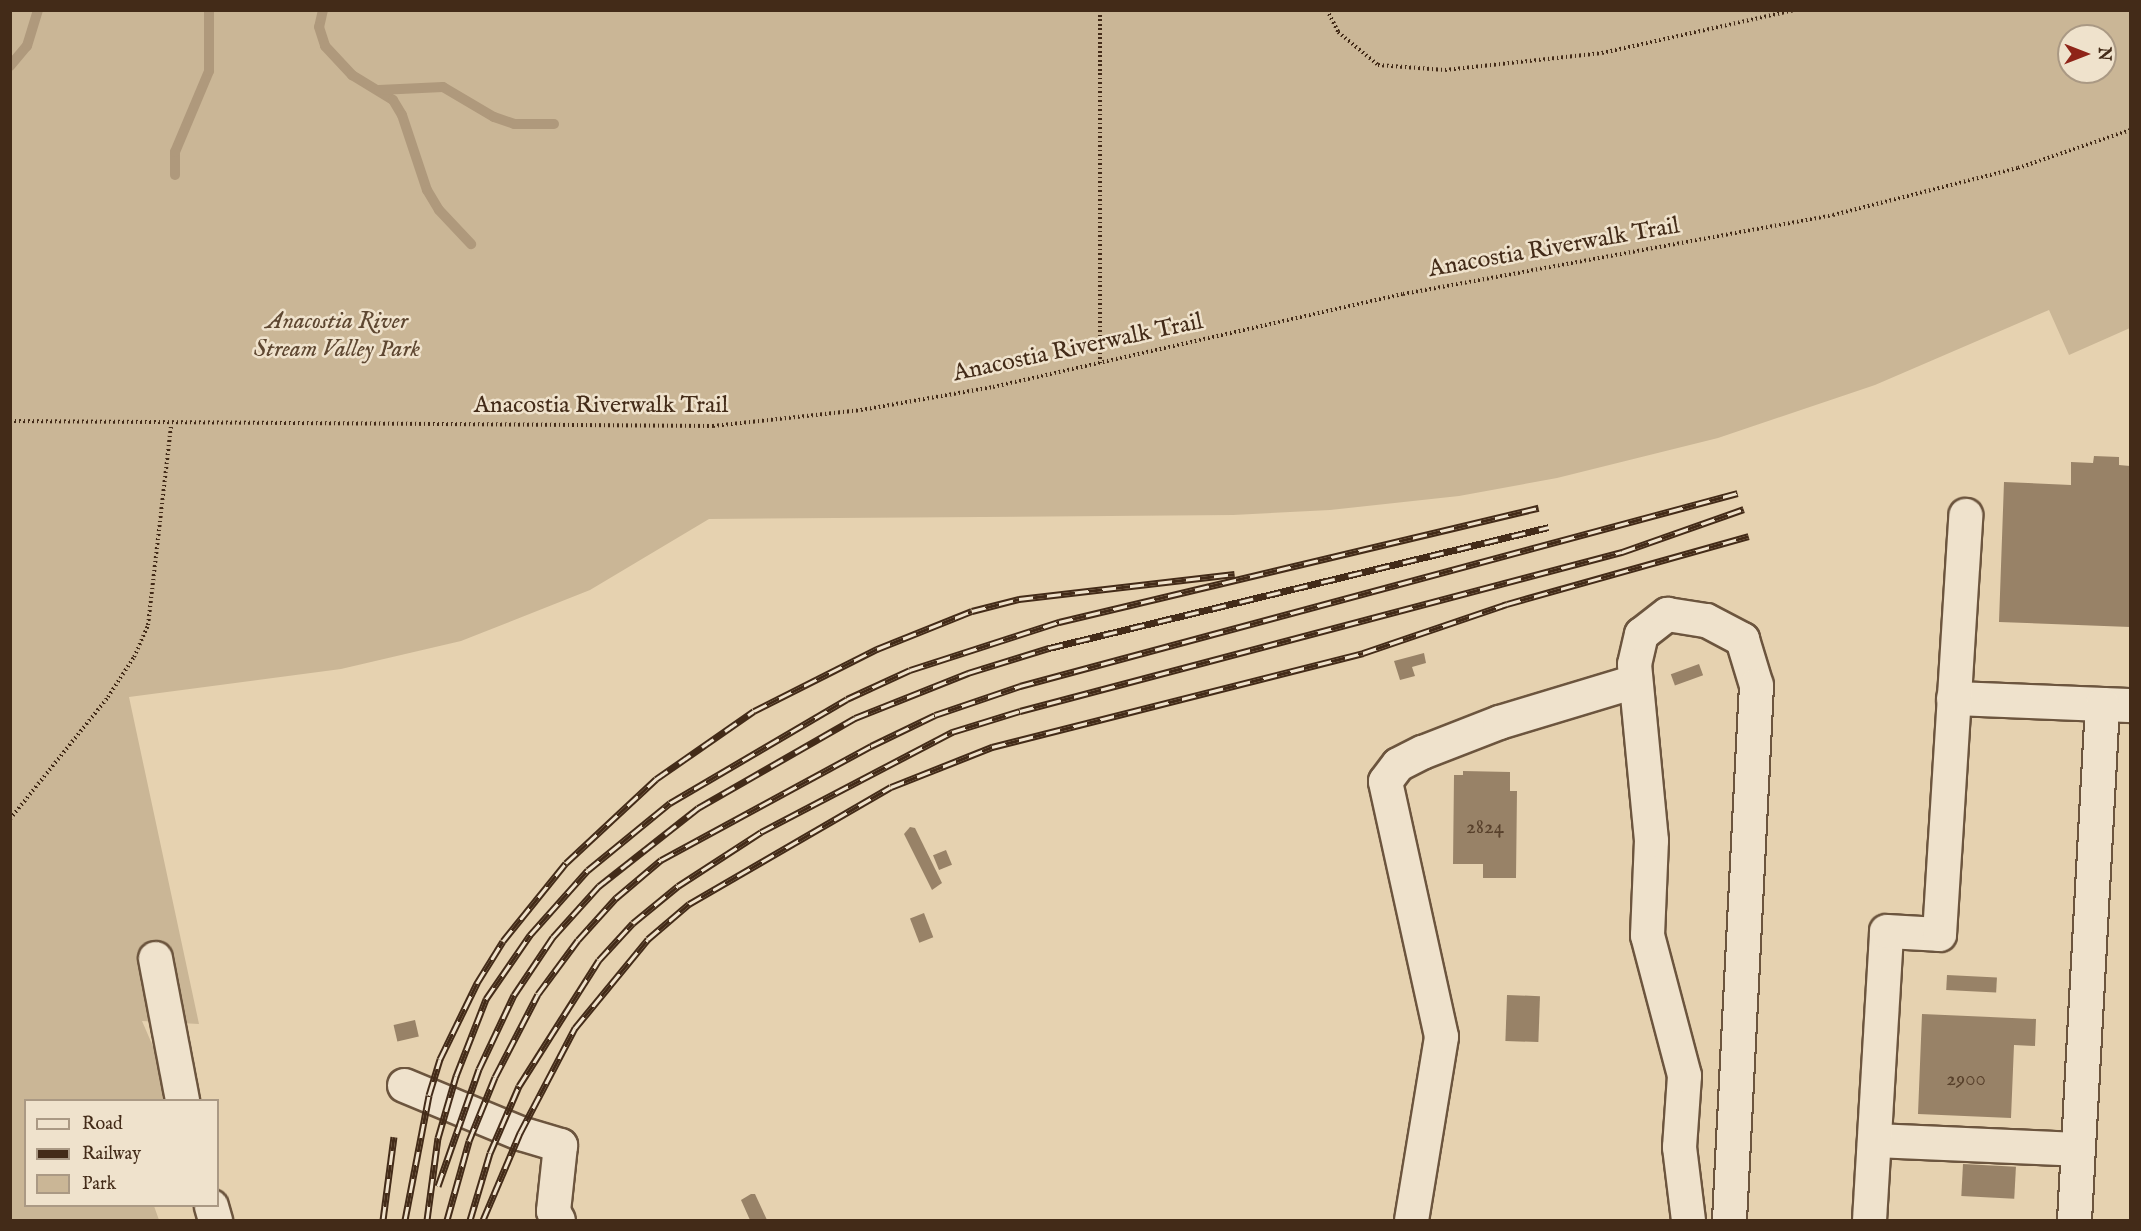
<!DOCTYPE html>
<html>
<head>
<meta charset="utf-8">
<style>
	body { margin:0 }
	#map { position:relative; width:2141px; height:1231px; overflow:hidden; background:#e6d2b0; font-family:"IM FELL English",serif }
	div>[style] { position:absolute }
	.green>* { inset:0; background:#cab696 }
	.stream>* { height:10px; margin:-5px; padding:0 5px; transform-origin:5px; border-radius:5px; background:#af997c }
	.building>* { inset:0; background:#988267; transform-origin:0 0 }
	.path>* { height:4px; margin-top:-2px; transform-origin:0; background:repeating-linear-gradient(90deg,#432b18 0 1.5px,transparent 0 4.5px) }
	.roads { filter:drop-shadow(2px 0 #6c553e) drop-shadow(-2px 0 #6c553e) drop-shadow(0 2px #6c553e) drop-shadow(0 -2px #6c553e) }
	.minor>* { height:33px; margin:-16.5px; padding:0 16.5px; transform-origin:16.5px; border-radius:16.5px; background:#efe2cc }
	.rail>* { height:7px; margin-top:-3.5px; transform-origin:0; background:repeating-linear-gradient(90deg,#efe2cc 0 14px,#432b18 0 28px); box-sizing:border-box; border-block:2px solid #432b18 }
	span { translate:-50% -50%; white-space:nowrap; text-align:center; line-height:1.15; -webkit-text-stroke:5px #efe2cc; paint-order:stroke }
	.number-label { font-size:21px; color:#58412c }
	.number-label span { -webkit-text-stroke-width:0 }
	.street-label { font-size:24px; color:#432b18 }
	.park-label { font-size:24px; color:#5e4731; font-style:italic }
	.frame { position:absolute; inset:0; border:12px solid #432b18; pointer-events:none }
	.legend { position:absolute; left:24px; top:1099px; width:195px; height:108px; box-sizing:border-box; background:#efe2cc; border:2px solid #aa9984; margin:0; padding:8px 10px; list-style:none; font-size:18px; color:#432b18 }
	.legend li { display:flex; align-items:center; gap:12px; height:30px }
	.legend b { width:30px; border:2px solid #aa9984 }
	.north { position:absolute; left:2057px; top:24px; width:60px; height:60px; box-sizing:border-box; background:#efe2cc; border:2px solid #aa9984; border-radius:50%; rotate:90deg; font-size:16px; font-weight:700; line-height:24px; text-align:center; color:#432b18 }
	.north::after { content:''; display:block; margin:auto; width:21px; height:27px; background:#8f2418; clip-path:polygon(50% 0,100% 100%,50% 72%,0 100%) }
</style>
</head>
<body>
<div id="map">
	<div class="green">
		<i style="clip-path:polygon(evenodd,10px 11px,2130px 11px,2130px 328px,2069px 355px,2049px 310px,1875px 385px,1718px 438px,1557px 478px,1459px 496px,1330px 510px,1233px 515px,709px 519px,590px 590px,461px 641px,341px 669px,129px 697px,199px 1024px,142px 1021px,155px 1051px,166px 1100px,26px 1100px,26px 1206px,154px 1206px,159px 1220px,11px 1220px,10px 11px,2069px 36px,2105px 36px,2105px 72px,2069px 72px,2069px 36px)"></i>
	</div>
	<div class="stream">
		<i style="left:323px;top:10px;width:17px;rotate:103deg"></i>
		<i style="left:319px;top:27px;width:20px;rotate:72deg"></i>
		<i style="left:325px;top:46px;width:40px;rotate:47deg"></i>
		<i style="left:352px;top:75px;width:48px;rotate:31.4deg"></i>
		<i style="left:393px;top:100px;width:17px;rotate:59deg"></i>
		<i style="left:402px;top:115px;width:79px;rotate:71.6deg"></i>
		<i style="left:427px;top:190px;width:23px;rotate:59deg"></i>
		<i style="left:439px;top:210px;width:47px;rotate:46.7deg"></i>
		<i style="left:10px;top:66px;width:26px;rotate:-50deg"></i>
		<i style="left:27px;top:46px;width:38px;rotate:-73deg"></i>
		<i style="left:379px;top:90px;width:64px;rotate:-2.7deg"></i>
		<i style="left:443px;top:87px;width:59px;rotate:30.5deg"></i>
		<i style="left:494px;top:117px;width:21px;rotate:19deg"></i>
		<i style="left:514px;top:124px;width:40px"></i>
		<i style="left:175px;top:175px;width:23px;rotate:-90deg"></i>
		<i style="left:175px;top:152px;width:88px;rotate:-67.2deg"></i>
		<i style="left:209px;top:71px;width:61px;rotate:-90deg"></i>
	</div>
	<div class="building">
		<i style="clip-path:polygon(2094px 456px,2119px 457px,2119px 465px,2130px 466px,2130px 627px,1999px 622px,2004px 482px,2071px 485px,2071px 462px,2093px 463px)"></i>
		<i style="clip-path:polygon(1424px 653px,1426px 663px,1412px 667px,1415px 676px,1400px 680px,1394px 661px)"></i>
		<i style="left:1699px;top:664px;width:12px;height:30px;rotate:70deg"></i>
		<i style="clip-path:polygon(1463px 771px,1510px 772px,1510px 791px,1517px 791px,1516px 878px,1483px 878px,1483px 864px,1453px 864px,1454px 775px,1463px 775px)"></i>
		<i style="clip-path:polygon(910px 827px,915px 828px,942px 883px,932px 890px,904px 834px)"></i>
		<i style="left:946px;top:850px;width:16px;height:14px;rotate:68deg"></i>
		<i style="left:924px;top:913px;width:26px;height:15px;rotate:69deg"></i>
		<i style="left:1947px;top:975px;width:50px;height:15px;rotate:3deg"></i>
		<i style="left:1507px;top:995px;width:33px;height:46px;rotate:2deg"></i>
		<i style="clip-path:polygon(1922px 1014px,2036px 1019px,2035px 1046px,2014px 1045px,2011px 1118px,1918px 1114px)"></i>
		<i style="left:415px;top:1020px;width:17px;height:22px;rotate:77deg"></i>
		<i style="left:1963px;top:1164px;width:53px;height:32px;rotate:3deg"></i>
		<i style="clip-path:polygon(751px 1194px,755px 1194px,767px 1220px,750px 1220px,741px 1200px)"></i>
	</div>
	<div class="path">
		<i style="left:1327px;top:10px;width:25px;rotate:63deg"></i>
		<i style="left:1338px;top:32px;width:52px;rotate:39.5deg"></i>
		<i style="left:1378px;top:65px;width:67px;rotate:4.3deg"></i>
		<i style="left:1445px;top:70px;width:158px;rotate:-6.2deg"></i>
		<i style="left:1602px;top:53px;width:198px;rotate:-12.6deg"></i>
		<i style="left:1100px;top:363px;width:353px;rotate:-90deg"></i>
		<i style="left:10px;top:421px;width:703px;rotate:0.41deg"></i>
		<i style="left:713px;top:426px;width:149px;rotate:-6.2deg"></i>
		<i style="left:861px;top:410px;width:134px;rotate:-9.9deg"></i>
		<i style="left:993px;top:387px;width:420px;rotate:-12.8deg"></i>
		<i style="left:1403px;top:294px;width:437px;rotate:-10.4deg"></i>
		<i style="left:1833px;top:215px;width:191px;rotate:-14.3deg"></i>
		<i style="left:2018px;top:168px;width:118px;rotate:-18.7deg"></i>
		<i style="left:10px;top:819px;width:156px;rotate:-51.2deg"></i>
		<i style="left:108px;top:697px;width:48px;rotate:-57deg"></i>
		<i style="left:134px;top:657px;width:35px;rotate:-66deg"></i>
		<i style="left:148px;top:625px;width:201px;rotate:-83.4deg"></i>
	</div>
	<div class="roads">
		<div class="minor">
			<i style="left:1953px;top:698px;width:177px;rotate:2.3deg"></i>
			<i style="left:155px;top:958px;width:145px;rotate:79.2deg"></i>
			<i style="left:404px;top:1085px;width:126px;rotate:22.5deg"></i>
			<i style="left:520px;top:1133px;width:42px;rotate:16.7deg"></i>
			<i style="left:560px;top:1145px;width:66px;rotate:96.1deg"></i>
			<i style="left:553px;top:1211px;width:10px;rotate:61deg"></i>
			<i style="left:1874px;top:1140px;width:204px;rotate:2.5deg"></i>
			<i style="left:211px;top:1206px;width:15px;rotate:74deg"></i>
			<i style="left:1411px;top:1220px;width:186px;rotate:-80.7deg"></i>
			<i style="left:1441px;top:1036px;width:261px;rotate:-102.4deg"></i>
			<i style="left:1385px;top:781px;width:21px;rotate:-53deg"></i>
			<i style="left:1398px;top:764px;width:27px;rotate:-27deg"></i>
			<i style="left:1422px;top:752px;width:83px;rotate:-21.3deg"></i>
			<i style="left:1499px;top:722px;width:142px;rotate:-16.8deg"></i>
			<i style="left:1688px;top:1220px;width:74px;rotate:-97deg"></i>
			<i style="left:1679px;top:1147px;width:72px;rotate:-86deg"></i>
			<i style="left:1684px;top:1075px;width:145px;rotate:-104.8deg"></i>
			<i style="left:1647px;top:935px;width:95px;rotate:-87.6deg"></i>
			<i style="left:1651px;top:840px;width:177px;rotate:-95.5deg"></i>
			<i style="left:1634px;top:664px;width:31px;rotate:-77deg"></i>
			<i style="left:1641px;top:634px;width:33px;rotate:-38deg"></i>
			<i style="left:1667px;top:614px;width:39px;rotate:9deg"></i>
			<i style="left:1706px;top:620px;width:41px;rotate:27.8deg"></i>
			<i style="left:1742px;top:639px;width:48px;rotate:73.1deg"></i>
			<i style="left:1756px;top:685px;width:536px;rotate:92.89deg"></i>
			<i style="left:1869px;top:1220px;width:289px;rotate:-86.6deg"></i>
			<i style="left:1886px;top:931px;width:53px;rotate:3.2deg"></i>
			<i style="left:1939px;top:934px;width:420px;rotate:-86.4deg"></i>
			<i style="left:2074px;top:1220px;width:517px;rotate:-86.89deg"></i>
		</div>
	</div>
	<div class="rail">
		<i style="left:438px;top:1186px;width:124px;rotate:-70.7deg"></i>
		<i style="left:479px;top:1069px;width:82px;rotate:-64.7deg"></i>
		<i style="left:514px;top:995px;width:70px;rotate:-56.1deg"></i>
		<i style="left:553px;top:937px;width:69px;rotate:-48deg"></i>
		<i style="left:599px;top:886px;width:126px;rotate:-38.2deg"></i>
		<i style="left:698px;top:808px;width:181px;rotate:-29.8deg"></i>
		<i style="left:855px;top:718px;width:122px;rotate:-21.7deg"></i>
		<i style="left:968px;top:673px;width:85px;rotate:-17.2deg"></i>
		<i style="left:1049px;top:648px;width:514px;rotate:-13.6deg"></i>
		<i style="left:383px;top:1220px;width:84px;rotate:-82.5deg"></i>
		<i style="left:405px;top:1220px;width:127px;rotate:-79.1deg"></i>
		<i style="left:429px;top:1095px;width:38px;rotate:-73deg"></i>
		<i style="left:440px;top:1059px;width:85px;rotate:-64deg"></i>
		<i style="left:477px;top:983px;width:49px;rotate:-58.2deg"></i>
		<i style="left:503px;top:941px;width:100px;rotate:-51.1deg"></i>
		<i style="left:566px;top:863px;width:123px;rotate:-43deg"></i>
		<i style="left:656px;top:779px;width:119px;rotate:-34.8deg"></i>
		<i style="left:754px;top:711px;width:138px;rotate:-26.8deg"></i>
		<i style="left:877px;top:649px;width:102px;rotate:-21.8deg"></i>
		<i style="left:972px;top:611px;width:49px;rotate:-14.3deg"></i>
		<i style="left:1019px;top:599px;width:217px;rotate:-6.6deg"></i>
		<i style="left:427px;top:1220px;width:83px;rotate:-82.4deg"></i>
		<i style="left:438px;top:1138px;width:65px;rotate:-73.8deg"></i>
		<i style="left:456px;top:1076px;width:83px;rotate:-68.7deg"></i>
		<i style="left:486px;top:999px;width:78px;rotate:-55.5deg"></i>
		<i style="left:530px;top:935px;width:87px;rotate:-48.3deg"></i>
		<i style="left:588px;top:870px;width:106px;rotate:-39.3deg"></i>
		<i style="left:670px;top:803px;width:205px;rotate:-30.4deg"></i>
		<i style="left:847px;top:699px;width:69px;rotate:-24.7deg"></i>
		<i style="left:910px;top:670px;width:157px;rotate:-17.9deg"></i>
		<i style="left:1059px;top:622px;width:493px;rotate:-13.4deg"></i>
		<i style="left:447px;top:1220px;width:82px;rotate:-74.4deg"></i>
		<i style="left:469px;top:1141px;width:69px;rotate:-67.9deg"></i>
		<i style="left:495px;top:1077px;width:93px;rotate:-62.6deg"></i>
		<i style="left:538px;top:994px;width:67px;rotate:-53.5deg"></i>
		<i style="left:578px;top:940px;width:57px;rotate:-47.9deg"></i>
		<i style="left:616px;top:898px;width:59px;rotate:-40.2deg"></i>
		<i style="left:661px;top:860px;width:239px;rotate:-28.5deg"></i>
		<i style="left:871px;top:746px;width:71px;rotate:-25.8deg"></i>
		<i style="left:935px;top:715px;width:90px;rotate:-18.8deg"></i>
		<i style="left:1020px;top:686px;width:743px;rotate:-15.05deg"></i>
		<i style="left:470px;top:1220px;width:70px;rotate:-73.4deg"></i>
		<i style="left:490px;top:1153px;width:73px;rotate:-66.6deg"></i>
		<i style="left:519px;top:1086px;width:149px;rotate:-57.6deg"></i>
		<i style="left:599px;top:960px;width:50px;rotate:-47.4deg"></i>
		<i style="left:633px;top:923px;width:58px;rotate:-39.4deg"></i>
		<i style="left:678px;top:886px;width:99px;rotate:-33deg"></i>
		<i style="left:761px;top:832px;width:216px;rotate:-27.6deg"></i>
		<i style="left:952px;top:732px;width:71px;rotate:-17.2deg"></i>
		<i style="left:1020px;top:711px;width:623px;rotate:-14.8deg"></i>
		<i style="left:1622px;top:552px;width:129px;rotate:-19.4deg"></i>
		<i style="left:483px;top:1220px;width:95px;rotate:-67deg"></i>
		<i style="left:520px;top:1133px;width:119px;rotate:-62.4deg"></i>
		<i style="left:575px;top:1028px;width:115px;rotate:-50.6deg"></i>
		<i style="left:648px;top:939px;width:54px;rotate:-40.5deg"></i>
		<i style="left:689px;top:904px;width:233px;rotate:-30.1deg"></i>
		<i style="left:891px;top:787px;width:109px;rotate:-21.6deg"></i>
		<i style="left:992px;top:747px;width:383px;rotate:-14.2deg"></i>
		<i style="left:1363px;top:653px;width:152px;rotate:-18.8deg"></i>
		<i style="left:1507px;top:604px;width:251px;rotate:-15.7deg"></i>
	</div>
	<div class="number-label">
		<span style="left:1485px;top:828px">2824</span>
		<span style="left:1966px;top:1080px">2900</span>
	</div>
	<div class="street-label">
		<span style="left:1554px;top:248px;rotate:-10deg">Anacostia Riverwalk Trail</span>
		<span style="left:1078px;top:348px;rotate:-12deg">Anacostia Riverwalk Trail</span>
		<span style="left:601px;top:406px">Anacostia Riverwalk Trail</span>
	</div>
	<div class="park-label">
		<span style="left:337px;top:336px">Anacostia River<br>Stream Valley Park</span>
	</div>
	<div class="frame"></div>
	<ul class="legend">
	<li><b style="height:8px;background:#efe2cc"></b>Road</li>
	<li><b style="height:8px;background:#432b18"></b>Railway</li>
	<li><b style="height:16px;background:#cab696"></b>Park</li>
	</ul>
	<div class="north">N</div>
</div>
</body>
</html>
